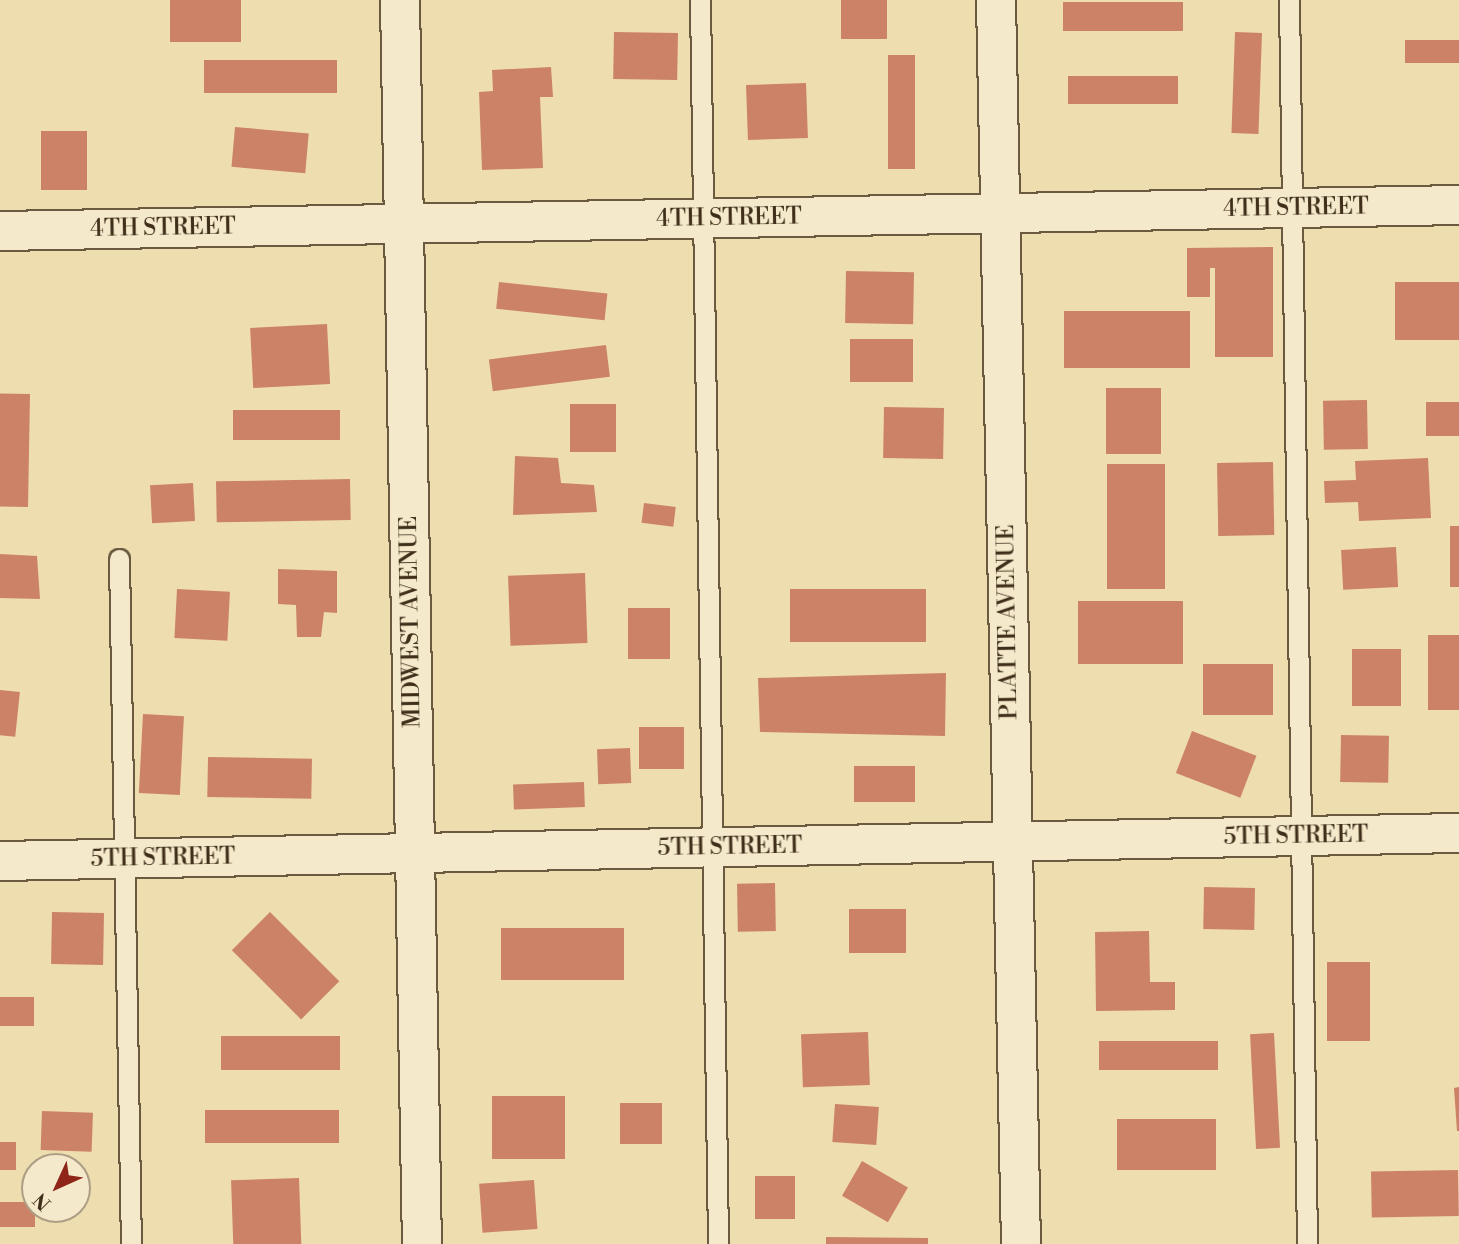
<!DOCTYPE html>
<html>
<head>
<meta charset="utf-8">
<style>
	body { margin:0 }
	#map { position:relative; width:1459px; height:1244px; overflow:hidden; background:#eeddaf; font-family:"Libre Bodoni",serif }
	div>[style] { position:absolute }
	.building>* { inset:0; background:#cc8267; transform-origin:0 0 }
	.roads { filter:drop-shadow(2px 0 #6b5a3f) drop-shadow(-2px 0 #6b5a3f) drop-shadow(0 2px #6b5a3f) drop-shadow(0 -2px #6b5a3f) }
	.service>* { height:19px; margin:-9.5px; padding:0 9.5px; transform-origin:9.5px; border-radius:9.5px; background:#f4e9cb }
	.minor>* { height:38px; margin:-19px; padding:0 19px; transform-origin:19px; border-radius:19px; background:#f4e9cb }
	span { translate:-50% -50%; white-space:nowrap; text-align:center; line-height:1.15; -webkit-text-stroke:7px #f4e9cb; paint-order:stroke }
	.street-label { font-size:23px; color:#3f2e1a }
	.north { position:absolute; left:21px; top:1153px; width:70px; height:70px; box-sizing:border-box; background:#f4e9cb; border:2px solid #ac9e84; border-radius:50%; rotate:225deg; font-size:19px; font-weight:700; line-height:28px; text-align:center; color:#3f2e1a }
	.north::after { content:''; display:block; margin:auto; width:24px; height:32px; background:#8f2418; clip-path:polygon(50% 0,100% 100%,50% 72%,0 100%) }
</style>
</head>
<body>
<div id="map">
	<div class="building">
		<i style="left:170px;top:0;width:71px;height:42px"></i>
		<i style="left:841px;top:0;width:46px;height:39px"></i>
		<i style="left:1063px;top:2px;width:120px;height:29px"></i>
		<i style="left:614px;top:32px;width:64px;height:47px;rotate:1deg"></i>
		<i style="left:1235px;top:32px;width:27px;height:101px;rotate:2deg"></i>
		<i style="left:1459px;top:40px;width:23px;height:54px;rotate:90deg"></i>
		<i style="left:888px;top:55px;width:27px;height:114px"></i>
		<i style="left:204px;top:60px;width:133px;height:33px"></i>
		<i style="clip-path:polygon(551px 67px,553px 97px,540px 97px,543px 168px,482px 170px,479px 92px,493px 91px,492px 70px)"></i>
		<i style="left:1068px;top:76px;width:110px;height:28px"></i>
		<i style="left:806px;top:83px;width:55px;height:60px;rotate:88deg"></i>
		<i style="left:235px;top:127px;width:74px;height:40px;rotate:5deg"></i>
		<i style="left:87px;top:131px;width:59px;height:46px;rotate:90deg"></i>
		<i style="clip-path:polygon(1273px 247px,1273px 357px,1215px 357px,1215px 268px,1210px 268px,1210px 297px,1187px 297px,1187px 248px)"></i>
		<i style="left:846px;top:271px;width:68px;height:52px;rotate:1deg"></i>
		<i style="left:499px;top:282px;width:109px;height:27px;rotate:6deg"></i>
		<i style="left:1395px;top:282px;width:64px;height:58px"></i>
		<i style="left:1064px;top:311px;width:126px;height:57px"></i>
		<i style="left:327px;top:324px;width:60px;height:77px;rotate:87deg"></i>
		<i style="left:913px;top:339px;width:43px;height:63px;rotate:90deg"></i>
		<i style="left:606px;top:345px;width:32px;height:118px;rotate:83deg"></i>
		<i style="left:1106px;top:388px;width:55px;height:66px"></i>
		<i style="left:30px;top:394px;width:113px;height:30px;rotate:91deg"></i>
		<i style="left:1367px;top:400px;width:49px;height:44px;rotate:89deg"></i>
		<i style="left:1459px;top:402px;width:34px;height:33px;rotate:90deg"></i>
		<i style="left:616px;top:404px;width:48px;height:46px;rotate:90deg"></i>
		<i style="left:884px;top:407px;width:60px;height:51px;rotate:1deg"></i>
		<i style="left:233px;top:410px;width:107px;height:30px"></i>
		<i style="clip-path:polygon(515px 456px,558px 458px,561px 483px,594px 485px,597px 512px,513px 515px)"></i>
		<i style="clip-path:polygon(1428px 458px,1431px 518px,1359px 521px,1358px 502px,1325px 503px,1324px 481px,1356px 480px,1355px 461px)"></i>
		<i style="left:1273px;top:462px;width:73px;height:56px;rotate:89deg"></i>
		<i style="left:1107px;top:464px;width:58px;height:125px"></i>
		<i style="left:350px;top:479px;width:41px;height:134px;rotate:89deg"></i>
		<i style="left:193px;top:483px;width:38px;height:43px;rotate:87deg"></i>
		<i style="left:644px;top:503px;width:32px;height:20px;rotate:7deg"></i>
		<i style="left:1450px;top:526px;width:9px;height:61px"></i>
		<i style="left:1396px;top:547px;width:40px;height:55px;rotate:87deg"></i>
		<i style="clip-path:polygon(0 554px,37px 556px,40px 599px,0 598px)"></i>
		<i style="clip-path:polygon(278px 569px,337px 571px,337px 613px,324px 612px,321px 637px,297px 637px,296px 605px,278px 604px)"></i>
		<i style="left:585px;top:573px;width:70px;height:77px;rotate:88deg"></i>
		<i style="left:177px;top:589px;width:53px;height:49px;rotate:3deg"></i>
		<i style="left:790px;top:589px;width:136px;height:53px"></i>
		<i style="left:1078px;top:601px;width:105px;height:63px"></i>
		<i style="left:628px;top:608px;width:42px;height:51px"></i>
		<i style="left:1428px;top:635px;width:31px;height:75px"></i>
		<i style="left:1352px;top:649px;width:49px;height:57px"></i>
		<i style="left:1203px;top:664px;width:70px;height:51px"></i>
		<i style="clip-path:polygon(946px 673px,945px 736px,760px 732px,758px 678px)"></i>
		<i style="left:0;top:690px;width:20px;height:45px;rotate:6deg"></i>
		<i style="left:143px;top:714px;width:41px;height:79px;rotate:3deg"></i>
		<i style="left:639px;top:727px;width:45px;height:42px"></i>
		<i style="left:1192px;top:731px;width:69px;height:45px;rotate:21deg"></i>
		<i style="left:1341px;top:735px;width:48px;height:47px;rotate:1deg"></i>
		<i style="left:630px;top:748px;width:35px;height:33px;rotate:88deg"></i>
		<i style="left:208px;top:757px;width:104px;height:40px;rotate:1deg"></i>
		<i style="left:854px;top:766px;width:61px;height:36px"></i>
		<i style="left:584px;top:782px;width:25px;height:71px;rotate:88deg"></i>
		<i style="left:775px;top:883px;width:48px;height:38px;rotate:89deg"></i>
		<i style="left:1204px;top:887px;width:51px;height:42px;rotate:1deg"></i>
		<i style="left:849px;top:909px;width:57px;height:44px"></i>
		<i style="left:52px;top:912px;width:52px;height:52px;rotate:1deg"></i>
		<i style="left:270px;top:912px;width:98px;height:54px;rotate:45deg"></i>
		<i style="left:624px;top:928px;width:52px;height:123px;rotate:90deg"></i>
		<i style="clip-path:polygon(1149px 931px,1150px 982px,1175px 982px,1175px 1010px,1096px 1011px,1095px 932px)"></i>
		<i style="left:1370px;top:962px;width:79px;height:43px;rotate:90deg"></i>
		<i style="left:0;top:997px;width:34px;height:29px"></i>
		<i style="left:868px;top:1032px;width:53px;height:67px;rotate:88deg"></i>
		<i style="left:1274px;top:1033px;width:115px;height:24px;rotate:87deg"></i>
		<i style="left:221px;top:1036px;width:119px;height:34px"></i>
		<i style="left:1099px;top:1041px;width:119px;height:29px"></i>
		<i style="clip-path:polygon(1459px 1087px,1459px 1131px,1457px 1131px,1454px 1088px)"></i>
		<i style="left:492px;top:1096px;width:73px;height:63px"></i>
		<i style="left:620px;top:1103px;width:42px;height:41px"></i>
		<i style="left:835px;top:1104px;width:44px;height:38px;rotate:4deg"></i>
		<i style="left:339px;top:1110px;width:33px;height:134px;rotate:90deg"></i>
		<i style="left:42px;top:1111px;width:51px;height:39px;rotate:2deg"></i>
		<i style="left:1117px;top:1119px;width:99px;height:51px"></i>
		<i style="left:0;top:1142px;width:16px;height:28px"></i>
		<i style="left:862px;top:1161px;width:53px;height:40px;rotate:30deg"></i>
		<i style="left:1458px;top:1170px;width:46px;height:87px;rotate:89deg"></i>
		<i style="left:755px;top:1176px;width:40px;height:43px"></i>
		<i style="left:299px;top:1178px;width:66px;height:68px;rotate:88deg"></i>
		<i style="left:534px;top:1180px;width:49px;height:55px;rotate:86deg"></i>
		<i style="left:0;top:1202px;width:35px;height:25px"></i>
		<i style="clip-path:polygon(826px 1237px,928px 1238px,928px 1244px,826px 1244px)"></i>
	</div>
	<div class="roads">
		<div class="service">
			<i style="left:700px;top:0;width:1244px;rotate:89.17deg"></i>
			<i style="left:1289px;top:0;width:1244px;rotate:89.17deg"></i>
			<i style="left:119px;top:559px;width:685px;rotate:89deg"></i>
		</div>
		<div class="minor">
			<i style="left:400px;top:0;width:1244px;rotate:88.99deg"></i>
			<i style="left:996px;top:0;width:1244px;rotate:88.85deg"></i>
			<i style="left:0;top:231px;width:1459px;rotate:-1.02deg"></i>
			<i style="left:0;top:861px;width:1459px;rotate:-1.1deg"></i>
		</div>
	</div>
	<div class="street-label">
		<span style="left:1296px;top:208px;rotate:-1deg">4TH STREET</span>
		<span style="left:729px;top:218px;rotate:-1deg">4TH STREET</span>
		<span style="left:163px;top:228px;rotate:-1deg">4TH STREET</span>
		<span style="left:411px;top:622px;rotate:-91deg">MIDWEST AVENUE</span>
		<span style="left:1008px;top:622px;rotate:-91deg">PLATTE AVENUE</span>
		<span style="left:1296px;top:836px;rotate:-1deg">5TH STREET</span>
		<span style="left:730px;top:847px;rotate:-1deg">5TH STREET</span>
		<span style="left:163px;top:858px;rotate:-1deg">5TH STREET</span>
	</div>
	<div class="north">N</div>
</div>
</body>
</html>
